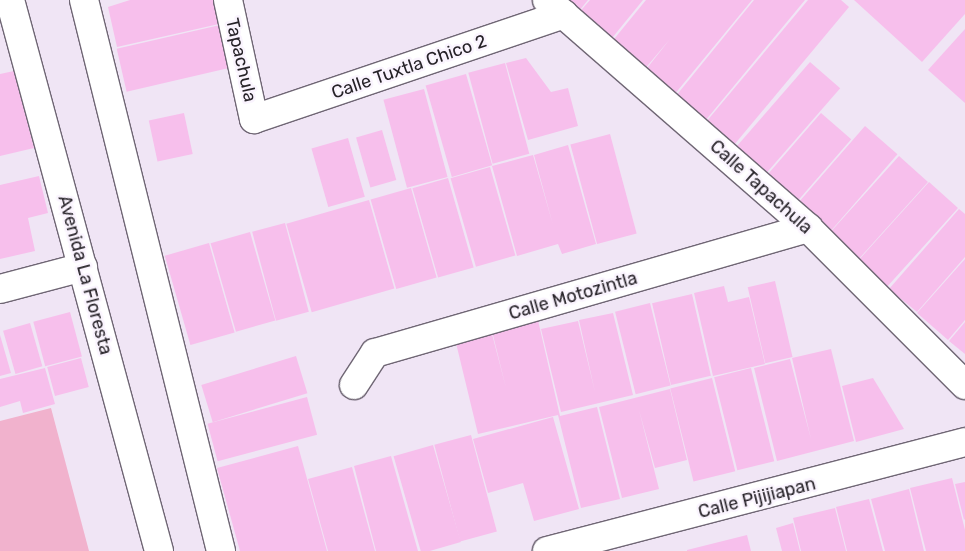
<!DOCTYPE html>
<html>
<head>
<meta charset="utf-8">
<style>
	body { margin:0 }
	#map { position:relative; width:965px; height:551px; overflow:hidden; background:#f0e5f5; font-family:Rubik,sans-serif }
	div>[style] { position:absolute }
	.green>* { inset:0; background:#f1b2cd }
	.building>* { inset:0; background:#f7bfec; transform-origin:0 0 }
	.roads { filter:drop-shadow(1px 0 #6f6674) drop-shadow(-1px 0 #6f6674) drop-shadow(0 1px #6f6674) drop-shadow(0 -1px #6f6674) }
	.minor>* { height:28px; margin:-14px; padding:0 14px; transform-origin:14px; border-radius:14px; background:#fff }
	span { translate:-50% -50%; white-space:nowrap; text-align:center; line-height:1.15; -webkit-text-stroke:5px #faf4fe; paint-order:stroke }
	.street-label { font-size:18px; color:#262228 }
</style>
</head>
<body>
<div id="map">
	<div class="green">
		<i style="clip-path:polygon(51px 408px,89px 551px,0 551px,0 421px)"></i>
	</div>
	<div class="building">
		<i style="clip-path:polygon(130px 0,214px 0,219px 24px,117px 47px,108px 7px)"></i>
		<i style="clip-path:polygon(556px 0,588px 0,575px 16px)"></i>
		<i style="clip-path:polygon(590px 0,643px 0,608px 43px,576px 16px)"></i>
		<i style="clip-path:polygon(646px 0,752px 0,674px 95px,644px 72px,670px 39px,643px 71px,610px 44px)"></i>
		<i style="clip-path:polygon(754px 0,805px 0,705px 121px,675px 97px)"></i>
		<i style="clip-path:polygon(808px 0,841px 0,849px 7px,734px 145px,706px 122px)"></i>
		<i style="clip-path:polygon(854px 0,965px 0,965px 14px,922px 62px)"></i>
		<i style="left:220px;top:25px;width:44px;height:106px;rotate:77deg"></i>
		<i style="clip-path:polygon(965px 29px,965px 103px,928px 70px)"></i>
		<i style="clip-path:polygon(526px 58px,551px 92px,568px 88px,578px 126px,528px 140px,506px 63px)"></i>
		<i style="left:810px;top:62px;width:40px;height:119px;rotate:41deg"></i>
		<i style="left:505px;top:63px;width:94px;height:38px;rotate:75deg"></i>
		<i style="clip-path:polygon(14px 71px,34px 148px,0 156px,0 74px)"></i>
		<i style="left:466px;top:74px;width:95px;height:42px;rotate:74deg"></i>
		<i style="left:424px;top:89px;width:91px;height:42px;rotate:75deg"></i>
		<i style="left:184px;top:113px;width:42px;height:36px;rotate:78deg"></i>
		<i style="left:821px;top:113px;width:40px;height:87px;rotate:41deg"></i>
		<i style="left:865px;top:126px;width:43px;height:107px;rotate:41deg"></i>
		<i style="left:382px;top:130px;width:52px;height:27px;rotate:74deg"></i>
		<i style="left:610px;top:134px;width:103px;height:41px;rotate:75deg"></i>
		<i style="left:348px;top:138px;width:61px;height:38px;rotate:74deg"></i>
		<i style="clip-path:polygon(568px 145px,596px 244px,562px 254px,558px 244px,517px 256px,492px 166px,533px 155px,553px 225px,534px 155px)"></i>
		<i style="left:899px;top:156px;width:39px;height:107px;rotate:42deg"></i>
		<i style="left:490px;top:167px;width:92px;height:41px;rotate:74deg"></i>
		<i style="clip-path:polygon(39px 176px,48px 213px,28px 218px,35px 251px,0 259px,0 185px)"></i>
		<i style="left:448px;top:178px;width:93px;height:37px;rotate:74deg"></i>
		<i style="left:929px;top:182px;width:39px;height:106px;rotate:42deg"></i>
		<i style="left:411px;top:188px;width:93px;height:42px;rotate:74deg"></i>
		<i style="left:369px;top:200px;width:92px;height:86px;rotate:74deg"></i>
		<i style="clip-path:polygon(959px 209px,965px 214px,965px 257px,917px 312px,889px 289px)"></i>
		<i style="left:285px;top:223px;width:92px;height:34px;rotate:75deg"></i>
		<i style="left:250px;top:232px;width:92px;height:41px;rotate:74deg"></i>
		<i style="left:209px;top:243px;width:93px;height:46px;rotate:74deg"></i>
		<i style="clip-path:polygon(965px 259px,965px 320px,948px 340px,917px 313px)"></i>
		<i style="left:775px;top:281px;width:78px;height:28px;rotate:77deg"></i>
		<i style="clip-path:polygon(724px 286px,728px 302px,749px 297px,765px 364px,713px 376px,694px 293px)"></i>
		<i style="left:692px;top:294px;width:84px;height:41px;rotate:77deg"></i>
		<i style="left:650px;top:303px;width:85px;height:36px;rotate:76deg"></i>
		<i style="left:70px;top:312px;width:46px;height:38px;rotate:75deg"></i>
		<i style="clip-path:polygon(613px 313px,633px 395px,561px 412px,541px 329px,578px 321px,595px 392px,579px 320px)"></i>
		<i style="clip-path:polygon(537px 316px,560px 416px,597px 407px,620px 499px,581px 508px,558px 415px,478px 434px,456px 343px,492px 334px,506px 388px,491px 327px)"></i>
		<i style="clip-path:polygon(965px 322px,965px 354px,949px 341px)"></i>
		<i style="left:30px;top:323px;width:45px;height:28px;rotate:74deg"></i>
		<i style="clip-path:polygon(0 335px,11px 373px,0 376px)"></i>
		<i style="clip-path:polygon(831px 349px,854px 441px,777px 461px,754px 368px,790px 359px,811px 439px,792px 358px)"></i>
		<i style="left:296px;top:356px;width:39px;height:99px;rotate:73deg"></i>
		<i style="left:81px;top:358px;width:30px;height:35px;rotate:75deg"></i>
		<i style="clip-path:polygon(45px 368px,55px 404px,23px 413px,20px 401px,0 407px,0 379px)"></i>
		<i style="left:751px;top:368px;width:96px;height:38px;rotate:76deg"></i>
		<i style="left:712px;top:378px;width:96px;height:43px;rotate:76deg"></i>
		<i style="clip-path:polygon(873px 378px,904px 429px,856px 442px,842px 386px)"></i>
		<i style="clip-path:polygon(670px 389px,687px 460px,655px 468px,639px 410px,659px 489px,622px 498px,599px 407px)"></i>
		<i style="left:307px;top:397px;width:39px;height:103px;rotate:75deg"></i>
		<i style="clip-path:polygon(553px 417px,579px 509px,534px 521px,523px 483px,488px 493px,473px 439px)"></i>
		<i style="left:471px;top:435px;width:100px;height:38px;rotate:75deg"></i>
		<i style="left:433px;top:445px;width:101px;height:41px;rotate:74deg"></i>
		<i style="clip-path:polygon(298px 446px,327px 551px,240px 551px,217px 468px)"></i>
		<i style="clip-path:polygon(391px 456px,418px 551px,376px 551px,354px 466px)"></i>
		<i style="clip-path:polygon(352px 467px,375px 551px,328px 551px,308px 479px)"></i>
		<i style="clip-path:polygon(952px 478px,965px 530px,965px 551px,926px 551px,910px 488px)"></i>
		<i style="clip-path:polygon(965px 482px,965px 519px,964px 520px,955px 484px)"></i>
		<i style="clip-path:polygon(909px 489px,924px 551px,885px 551px,871px 499px)"></i>
		<i style="clip-path:polygon(869px 499px,883px 551px,847px 551px,836px 507px)"></i>
		<i style="clip-path:polygon(835px 508px,846px 551px,801px 551px,793px 518px)"></i>
		<i style="clip-path:polygon(793px 523px,800px 551px,782px 551px,776px 528px)"></i>
		<i style="clip-path:polygon(747px 535px,751px 551px,687px 551px,687px 550px)"></i>
	</div>
	<div class="roads">
		<div class="minor">
			<i style="left:10px;top:0;width:571px;rotate:74.87deg"></i>
			<i style="left:84px;top:0;width:568px;rotate:76.04deg"></i>
			<i style="left:228px;top:0;width:122px;rotate:77.7deg"></i>
			<i style="left:254px;top:119px;width:327px;rotate:-18.7deg"></i>
			<i style="left:547px;top:0;width:347px;rotate:41.1deg"></i>
			<i style="left:808px;top:228px;width:222px;rotate:45deg"></i>
			<i style="left:0;top:289px;width:86px;rotate:-14.8deg"></i>
			<i style="left:354px;top:385px;width:38px;rotate:-57deg"></i>
			<i style="left:375px;top:353px;width:451px;rotate:-16.1deg"></i>
			<i style="left:547px;top:551px;width:432px;rotate:-14.6deg"></i>
		</div>
	</div>
	<div class="street-label">
		<span style="left:241px;top:60px;rotate:77deg">Tapachula</span>
		<span style="left:409px;top:67px;rotate:-19deg">Calle Tuxtla Chico 2</span>
		<span style="left:761px;top:187px;rotate:42deg">Calle Tapachula</span>
		<span style="left:85px;top:275px;rotate:75deg">Avenida La Floresta</span>
		<span style="left:573px;top:296px;rotate:-16deg">Calle Motozintla</span>
		<span style="left:757px;top:498px;rotate:-14deg">Calle Pijijiapan</span>
	</div>
</div>
</body>
</html>
